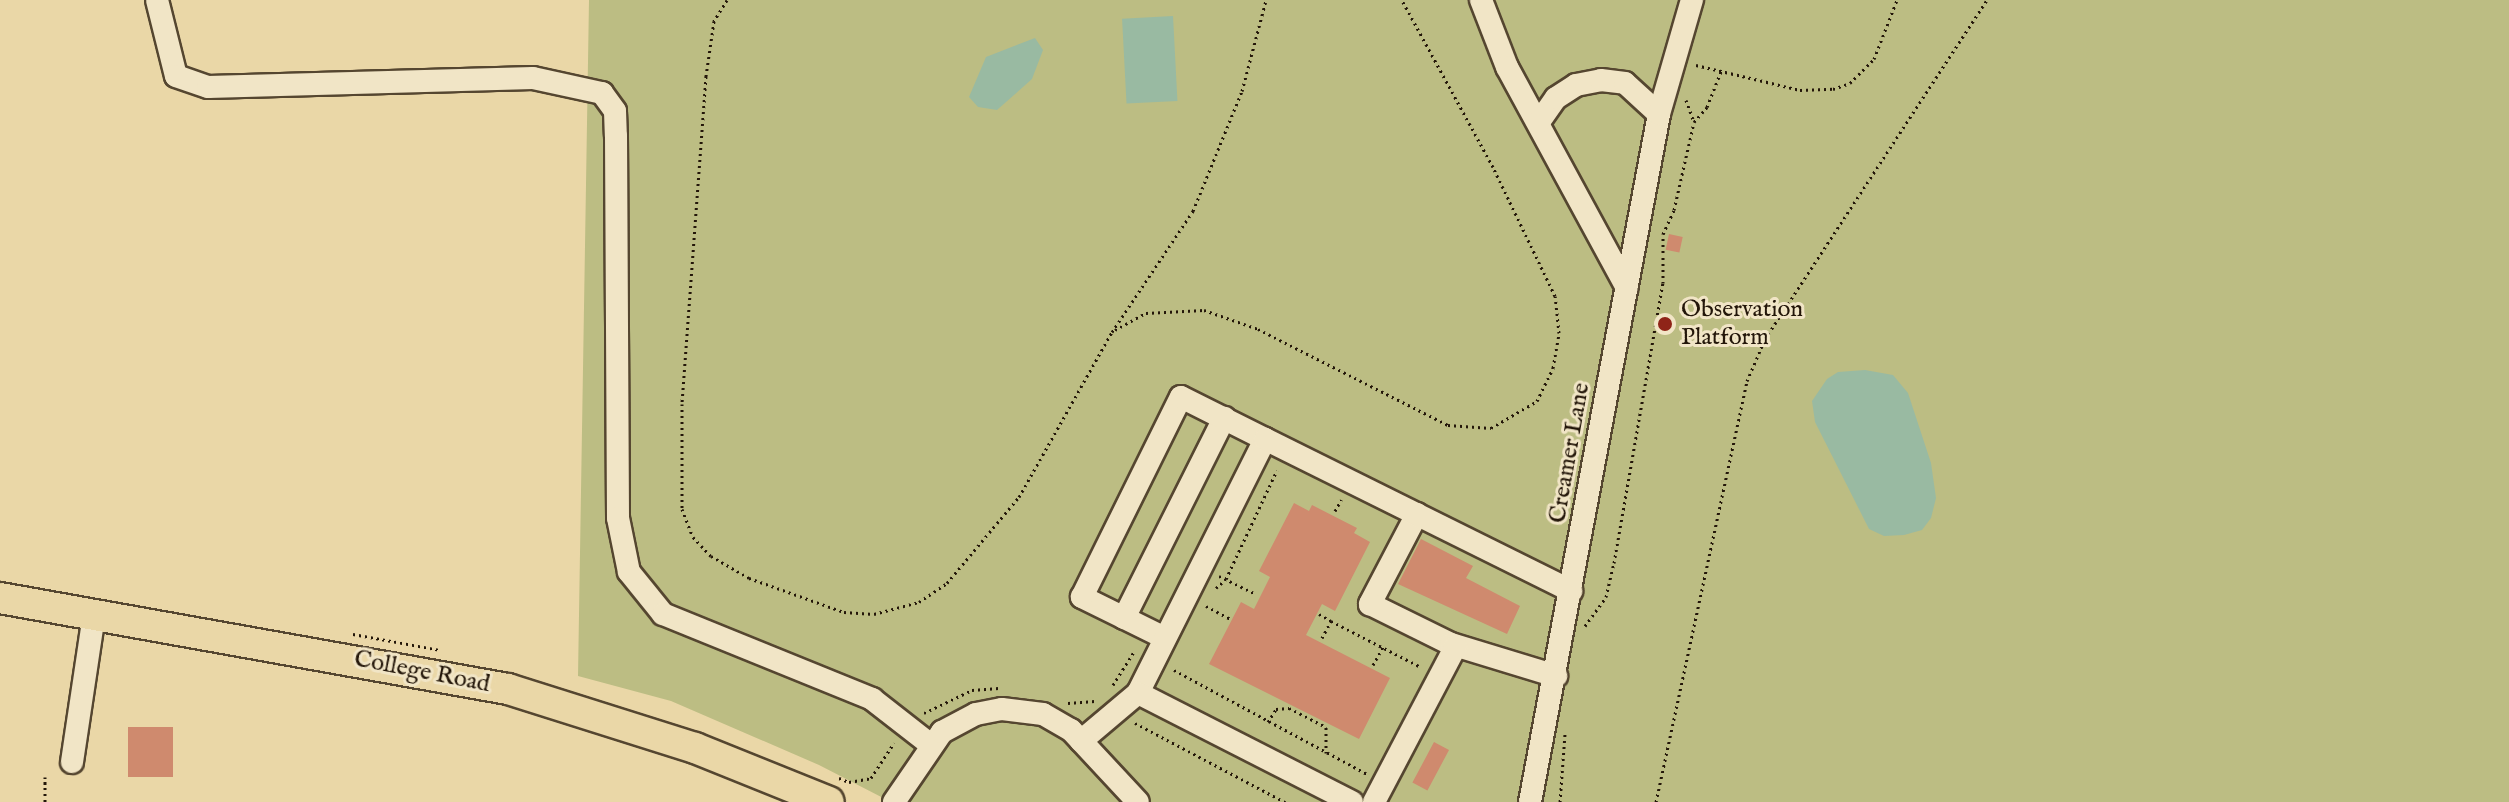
<!DOCTYPE html>
<html>
<head>
<meta charset="utf-8">
<style>
	body { margin:0 }
	#map { position:relative; width:2509px; height:802px; overflow:hidden; background:#ead7a7; font-family:"IM FELL English",serif }
	div>[style] { position:absolute }
	.green>* { inset:0; background:#bcbd83 }
	.water>* { inset:0; background:#99baa2; transform-origin:0 0 }
	.building>* { inset:0; background:#cf8a6e; transform-origin:0 0 }
	.path>* { height:3px; margin-top:-1.5px; transform-origin:0; background:repeating-linear-gradient(90deg,#231609 0 2px,transparent 0 6px) }
	.roads { filter:drop-shadow(2px 0 #554630) drop-shadow(-2px 0 #554630) drop-shadow(0 2px #554630) drop-shadow(0 -2px #554630) }
	.minor>* { height:22px; margin:-11px; padding:0 11px; transform-origin:11px; border-radius:11px; background:#f1e5c6 }
	.major>* { height:30px; margin:-15px; padding:0 15px; transform-origin:15px; border-radius:15px; background:#ead7a7 }
	.dots>* { width:22px; height:22px; translate:-50% -50%; box-sizing:border-box; border:4px solid #f1e5c6; border-radius:50% }
	span { translate:-50% -50%; white-space:nowrap; text-align:center; line-height:1.15; -webkit-text-stroke:6px #f1e5c6; paint-order:stroke }
	.poi-label { font-size:24px; color:#231609 }
	.left { translate:0 -50%; text-align:left }
	.street-label { font-size:24px; color:#231609 }
</style>
</head>
<body>
<div id="map">
	<div class="green">
		<i style="clip-path:polygon(589px 0,2509px 0,2509px 802px,891px 802px,819px 765px,671px 701px,578px 676px)"></i>
	</div>
	<div class="water">
		<i style="left:1173px;top:16px;width:85px;height:51px;rotate:87deg"></i>
		<i style="clip-path:polygon(1035px 38px,1043px 50px,1032px 79px,997px 110px,978px 107px,969px 97px,986px 57px)"></i>
		<i style="clip-path:polygon(1865px 370px,1893px 375px,1908px 393px,1931px 463px,1936px 498px,1931px 518px,1922px 530px,1904px 535px,1884px 536px,1869px 529px,1815px 422px,1812px 401px,1827px 379px,1838px 372px)"></i>
	</div>
	<div class="building">
		<i style="left:1669px;top:234px;width:14px;height:16px;rotate:12deg"></i>
		<i style="clip-path:polygon(1294px 503px,1309px 511px,1312px 505px,1357px 528px,1354px 533px,1370px 542px,1335px 611px,1322px 604px,1306px 635px,1390px 678px,1359px 739px,1209px 664px,1241px 602px,1254px 609px,1270px 577px,1259px 571px)"></i>
		<i style="clip-path:polygon(1421px 539px,1473px 566px,1466px 578px,1520px 606px,1507px 634px,1398px 584px)"></i>
		<i style="left:128px;top:727px;width:45px;height:50px"></i>
		<i style="left:1434px;top:742px;width:17px;height:46px;rotate:28deg"></i>
	</div>
	<div class="path">
		<i style="left:727px;top:0;width:25px;rotate:122deg"></i>
		<i style="left:714px;top:21px;width:56px;rotate:98.3deg"></i>
		<i style="left:706px;top:76px;width:329px;rotate:94.2deg"></i>
		<i style="left:682px;top:404px;width:105px;rotate:90deg"></i>
		<i style="left:682px;top:509px;width:30px;rotate:69deg"></i>
		<i style="left:693px;top:537px;width:26px;rotate:47deg"></i>
		<i style="left:711px;top:556px;width:44px;rotate:30.1deg"></i>
		<i style="left:749px;top:578px;width:101px;rotate:19.7deg"></i>
		<i style="left:844px;top:612px;width:30px;rotate:4deg"></i>
		<i style="left:874px;top:614px;width:47px;rotate:-14.9deg"></i>
		<i style="left:919px;top:602px;width:34px;rotate:-34deg"></i>
		<i style="left:947px;top:583px;width:112px;rotate:-50.1deg"></i>
		<i style="left:1019px;top:497px;width:189px;rotate:-60.6deg"></i>
		<i style="left:1112px;top:332px;width:146px;rotate:-56.2deg"></i>
		<i style="left:1193px;top:211px;width:130px;rotate:-67.8deg"></i>
		<i style="left:1242px;top:91px;width:94px;rotate:-75.2deg"></i>
		<i style="left:1696px;top:65px;width:107px;rotate:13.5deg"></i>
		<i style="left:1800px;top:90px;width:33px;rotate:-2deg"></i>
		<i style="left:1833px;top:89px;width:18px;rotate:-19deg"></i>
		<i style="left:1850px;top:83px;width:34px;rotate:-45deg"></i>
		<i style="left:1874px;top:59px;width:63px;rotate:-68.7deg"></i>
		<i style="left:1686px;top:100px;width:23px;rotate:70deg"></i>
		<i style="left:1115px;top:330px;width:35px;rotate:-29deg"></i>
		<i style="left:1146px;top:313px;width:58px;rotate:-3deg"></i>
		<i style="left:1204px;top:310px;width:57px;rotate:19.4deg"></i>
		<i style="left:1258px;top:329px;width:213px;rotate:26.8deg"></i>
		<i style="left:1448px;top:425px;width:43px;rotate:4deg"></i>
		<i style="left:1491px;top:428px;width:53px;rotate:-30.4deg"></i>
		<i style="left:1537px;top:401px;width:37px;rotate:-64deg"></i>
		<i style="left:1553px;top:368px;width:36px;rotate:-80deg"></i>
		<i style="left:1559px;top:333px;width:37px;rotate:-96deg"></i>
		<i style="left:1555px;top:296px;width:143px;rotate:-115.7deg"></i>
		<i style="left:1493px;top:167px;width:190px;rotate:-118.6deg"></i>
		<i style="left:1335px;top:511px;width:13px;rotate:-61deg"></i>
		<i style="left:1219px;top:576px;width:39px;rotate:26deg"></i>
		<i style="left:1216px;top:588px;width:13px;rotate:-42deg"></i>
		<i style="left:1226px;top:579px;width:120px;rotate:-64.9deg"></i>
		<i style="left:1206px;top:606px;width:27px;rotate:28deg"></i>
		<i style="left:1319px;top:614px;width:14px;rotate:30deg"></i>
		<i style="left:1585px;top:626px;width:36px;rotate:-54deg"></i>
		<i style="left:1606px;top:597px;width:35px;rotate:-77deg"></i>
		<i style="left:1614px;top:563px;width:284px;rotate:-80.1deg"></i>
		<i style="left:1663px;top:283px;width:49px;rotate:-90deg"></i>
		<i style="left:1663px;top:234px;width:26px;rotate:-65deg"></i>
		<i style="left:1674px;top:210px;width:90px;rotate:-77.2deg"></i>
		<i style="left:1694px;top:122px;width:20px;rotate:-49deg"></i>
		<i style="left:1707px;top:107px;width:41px;rotate:-68.5deg"></i>
		<i style="left:353px;top:634px;width:88px;rotate:10.4deg"></i>
		<i style="left:1322px;top:638px;width:19px;rotate:-62deg"></i>
		<i style="left:1331px;top:621px;width:99px;rotate:27.1deg"></i>
		<i style="left:1373px;top:665px;width:21px;rotate:-61deg"></i>
		<i style="left:1174px;top:670px;width:219px;rotate:28.3deg"></i>
		<i style="left:1113px;top:685px;width:41px;rotate:-57.8deg"></i>
		<i style="left:1068px;top:703px;width:27px;rotate:-4deg"></i>
		<i style="left:924px;top:713px;width:53px;rotate:-25.6deg"></i>
		<i style="left:972px;top:690px;width:27px;rotate:-4deg"></i>
		<i style="left:1268px;top:722px;width:15px;rotate:-58deg"></i>
		<i style="left:1276px;top:709px;width:13px;rotate:-4deg"></i>
		<i style="left:1289px;top:708px;width:42px;rotate:27.2deg"></i>
		<i style="left:1326px;top:727px;width:26px;rotate:90deg"></i>
		<i style="left:1135px;top:723px;width:170px;rotate:27.8deg"></i>
		<i style="left:839px;top:778px;width:11px;rotate:22deg"></i>
		<i style="left:849px;top:782px;width:22px;rotate:-10deg"></i>
		<i style="left:871px;top:778px;width:42px;rotate:-56.7deg"></i>
		<i style="left:45px;top:802px;width:25px;rotate:-90deg"></i>
		<i style="left:1560px;top:802px;width:68px;rotate:-85.8deg"></i>
		<i style="left:1656px;top:802px;width:431px;rotate:-77.8deg"></i>
		<i style="left:1747px;top:381px;width:46px;rotate:-66.8deg"></i>
		<i style="left:1765px;top:339px;width:405px;rotate:-56.8deg"></i>
	</div>
	<div class="roads">
		<div class="minor">
			<i style="left:157px;top:0;width:78px;rotate:76deg"></i>
			<i style="left:176px;top:76px;width:34px;rotate:19deg"></i>
			<i style="left:208px;top:87px;width:325px;rotate:-1.6deg"></i>
			<i style="left:533px;top:78px;width:71px;rotate:12.3deg"></i>
			<i style="left:602px;top:93px;width:22px;rotate:54deg"></i>
			<i style="left:615px;top:111px;width:25px;rotate:88deg"></i>
			<i style="left:616px;top:136px;width:382px;rotate:89.7deg"></i>
			<i style="left:618px;top:518px;width:55px;rotate:78.5deg"></i>
			<i style="left:629px;top:572px;width:54px;rotate:51deg"></i>
			<i style="left:663px;top:614px;width:226px;rotate:22.1deg"></i>
			<i style="left:872px;top:699px;width:75px;rotate:37.9deg"></i>
			<i style="left:1481px;top:0;width:72px;rotate:68.8deg"></i>
			<i style="left:1507px;top:67px;width:251px;rotate:61.5deg"></i>
			<i style="left:1539px;top:122px;width:29px;rotate:-55deg"></i>
			<i style="left:1556px;top:98px;width:24px;rotate:-33deg"></i>
			<i style="left:1576px;top:85px;width:25px;rotate:-11deg"></i>
			<i style="left:1601px;top:80px;width:24px;rotate:7deg"></i>
			<i style="left:1625px;top:83px;width:46px;rotate:42.4deg"></i>
			<i style="left:1417px;top:514px;width:102px;rotate:117.6deg"></i>
			<i style="left:1370px;top:604px;width:90px;rotate:26.3deg"></i>
			<i style="left:1451px;top:644px;width:110px;rotate:16.9deg"></i>
			<i style="left:1124px;top:618px;width:224px;rotate:-63.4deg"></i>
			<i style="left:1165px;top:638px;width:93px;rotate:-153.7deg"></i>
			<i style="left:1082px;top:597px;width:223px;rotate:-63.7deg"></i>
			<i style="left:1181px;top:397px;width:94px;rotate:26.6deg"></i>
			<i style="left:1138px;top:693px;width:284px;rotate:-63.4deg"></i>
			<i style="left:1265px;top:439px;width:342px;rotate:26.4deg"></i>
			<i style="left:1081px;top:741px;width:75px;rotate:-40.1deg"></i>
			<i style="left:1138px;top:693px;width:240px;rotate:27deg"></i>
			<i style="left:72px;top:762px;width:150px;rotate:-81.5deg"></i>
			<i style="left:894px;top:802px;width:85px;rotate:-55.6deg"></i>
			<i style="left:942px;top:732px;width:38px;rotate:-28deg"></i>
			<i style="left:976px;top:714px;width:26px;rotate:-11deg"></i>
			<i style="left:1002px;top:709px;width:41px;rotate:7deg"></i>
			<i style="left:1043px;top:714px;width:32px;rotate:30deg"></i>
			<i style="left:1071px;top:730px;width:98px;rotate:47.1deg"></i>
			<i style="left:1374px;top:802px;width:176px;rotate:-62.3deg"></i>
			<i style="left:1530px;top:802px;width:700px;rotate:-79.38deg"></i>
			<i style="left:1659px;top:114px;width:119px;rotate:-73.9deg"></i>
		</div>
		<div class="major">
			<i style="left:0;top:598px;width:516px;rotate:10.16deg"></i>
			<i style="left:508px;top:689px;width:196px;rotate:17.5deg"></i>
			<i style="left:695px;top:748px;width:144px;rotate:21.9deg"></i>
		</div>
	</div>
	<div class="dots">
		<i style="left:1665px;top:324px;background:#8f2418"></i>
	</div>
	<div class="poi-label">
		<span class="left" style="left:1681px;top:324px">Observation<br>Platform</span>
	</div>
	<div class="street-label">
		<span style="left:1570px;top:453px;rotate:-80deg">Creamer Lane</span>
		<span style="left:422px;top:672px;rotate:11deg">College Road</span>
	</div>
</div>
</body>
</html>
